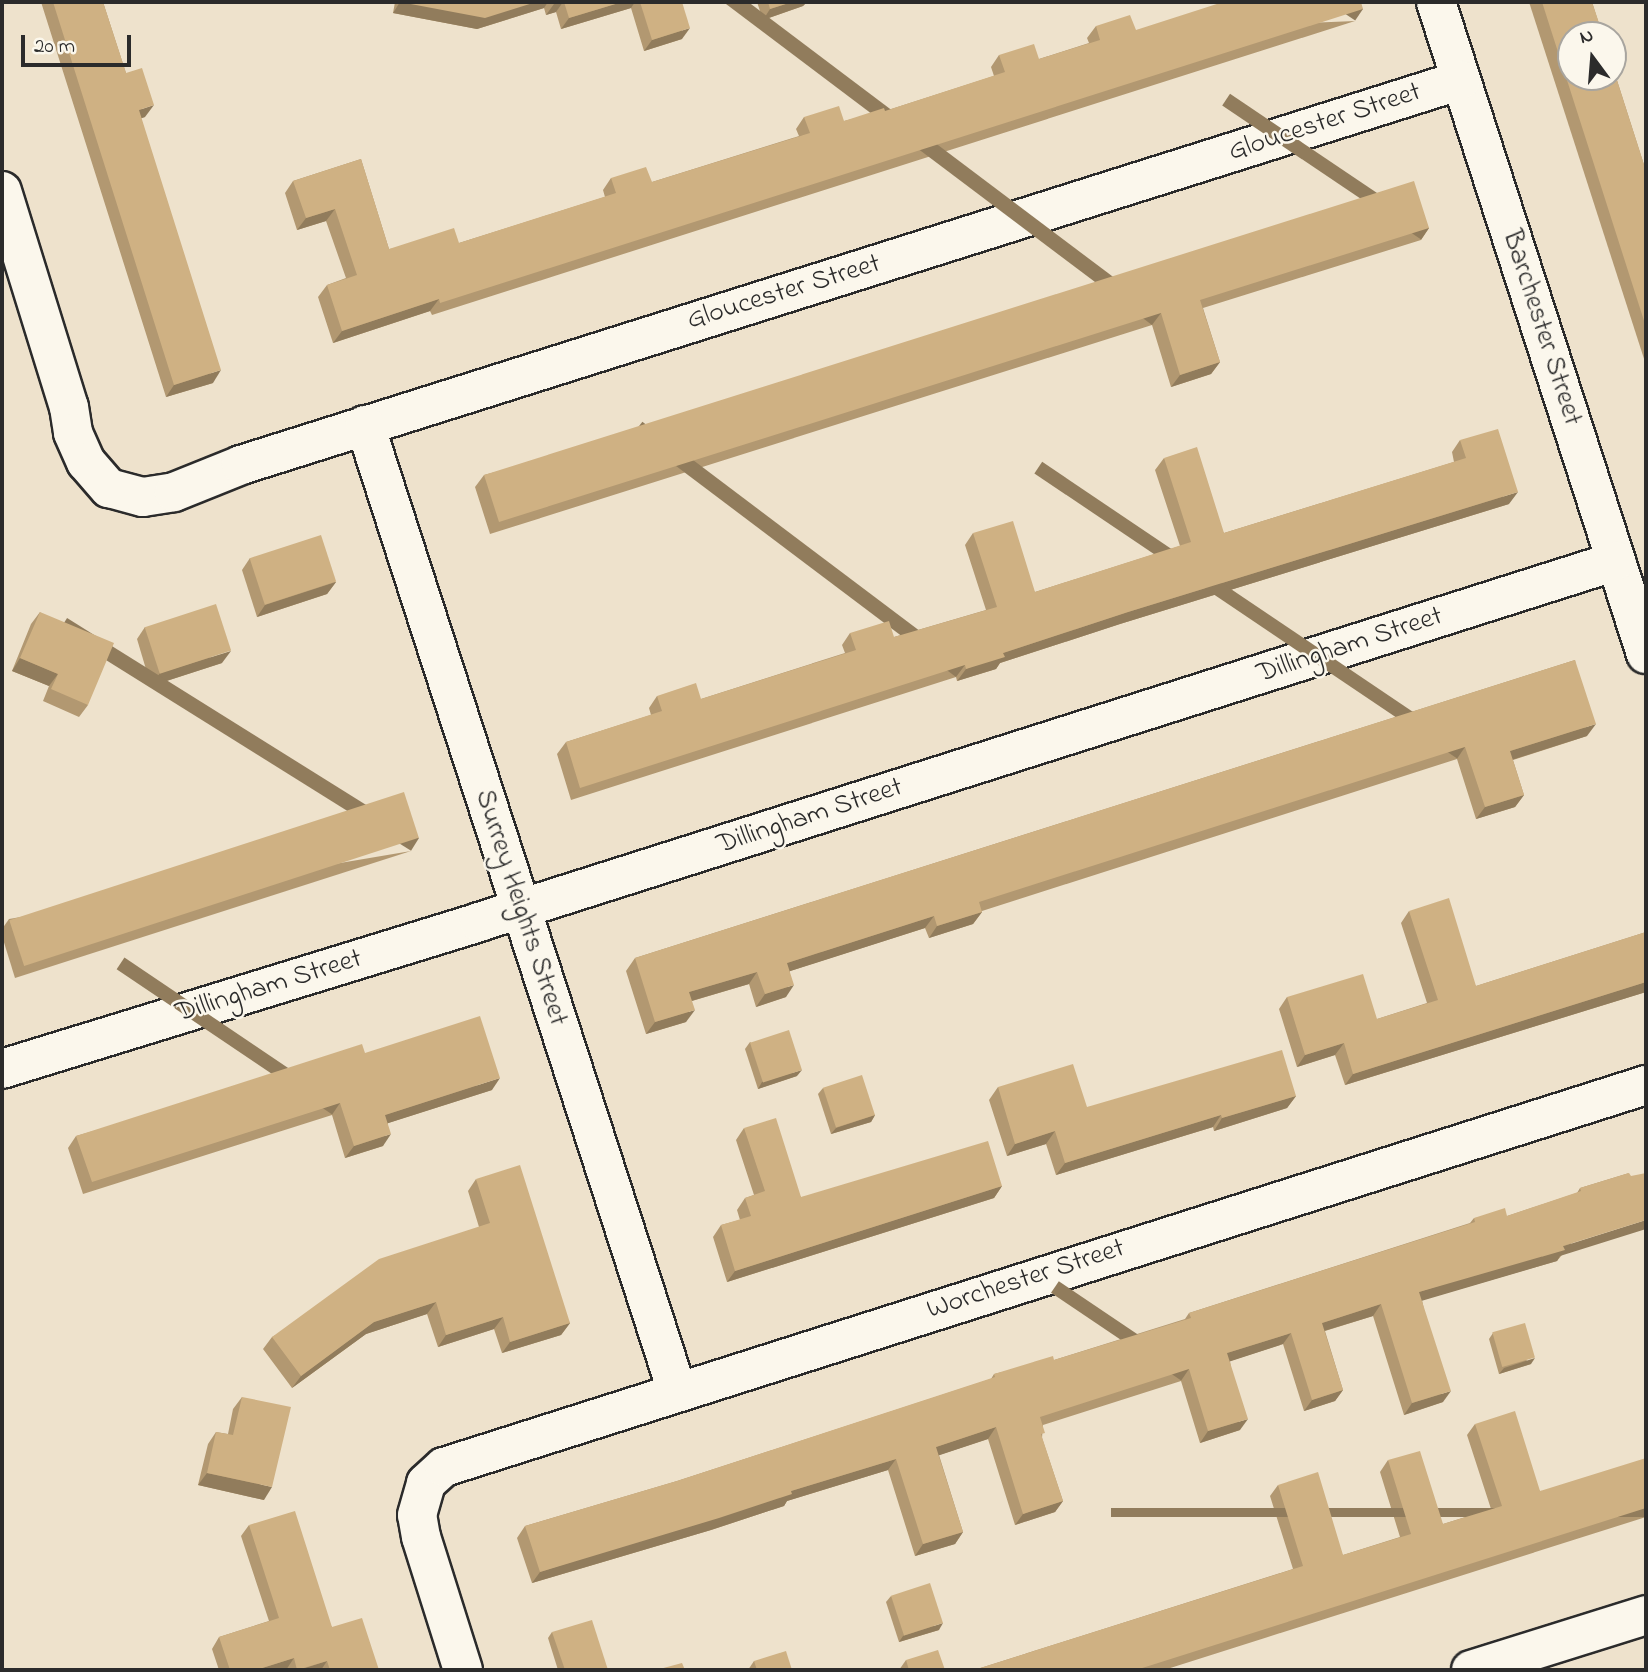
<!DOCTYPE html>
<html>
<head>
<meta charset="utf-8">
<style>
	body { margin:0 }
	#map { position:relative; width:1648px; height:1672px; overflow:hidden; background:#eee2cc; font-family:"Indie Flower",sans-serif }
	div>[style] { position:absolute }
	.roads { filter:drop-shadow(2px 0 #2b2b2b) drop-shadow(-2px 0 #2b2b2b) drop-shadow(0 2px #2b2b2b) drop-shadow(0 -2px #2b2b2b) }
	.street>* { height:38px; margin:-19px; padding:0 19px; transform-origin:19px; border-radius:19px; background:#fbf7ec }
	.wall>* { inset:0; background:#b29871 }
	.shaded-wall>* { inset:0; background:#917c5c; transform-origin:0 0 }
	.building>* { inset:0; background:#cfb183; transform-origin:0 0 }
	span { translate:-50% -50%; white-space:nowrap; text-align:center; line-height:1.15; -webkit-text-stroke:5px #fbf7ec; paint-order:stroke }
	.street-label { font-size:28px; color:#2b2b2b }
	.frame { position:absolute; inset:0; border:4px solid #2b2b2b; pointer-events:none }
	.north { position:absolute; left:1557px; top:21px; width:70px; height:70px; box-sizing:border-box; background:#fbf7ec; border:2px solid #a8a59f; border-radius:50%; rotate:344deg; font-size:19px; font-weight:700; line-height:28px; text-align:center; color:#2b2b2b }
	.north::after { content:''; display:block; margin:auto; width:24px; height:32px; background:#2b2b2b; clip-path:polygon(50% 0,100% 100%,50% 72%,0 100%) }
	.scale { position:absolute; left:21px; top:35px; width:110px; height:32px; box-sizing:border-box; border:4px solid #2b2b2b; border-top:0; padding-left:9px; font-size:21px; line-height:24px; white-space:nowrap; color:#2b2b2b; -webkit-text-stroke:5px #fbf7ec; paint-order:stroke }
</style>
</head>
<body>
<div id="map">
	<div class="roads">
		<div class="street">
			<i style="left:1436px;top:2px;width:685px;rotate:72.15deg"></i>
			<i style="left:2px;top:191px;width:226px;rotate:72.8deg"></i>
			<i style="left:69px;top:407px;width:26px;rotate:81deg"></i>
			<i style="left:73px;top:433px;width:32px;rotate:66deg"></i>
			<i style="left:86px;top:462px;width:35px;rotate:49deg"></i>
			<i style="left:109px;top:488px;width:35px;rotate:15deg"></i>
			<i style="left:143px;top:497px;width:31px;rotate:-9deg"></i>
			<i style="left:174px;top:492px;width:72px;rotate:-21.9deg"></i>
			<i style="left:241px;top:465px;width:1279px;rotate:-17.51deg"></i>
			<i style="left:365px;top:425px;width:1015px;rotate:72.1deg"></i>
			<i style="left:2px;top:1069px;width:499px;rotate:-17.1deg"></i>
			<i style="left:479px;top:922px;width:1193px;rotate:-17.61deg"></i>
			<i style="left:463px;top:1670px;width:139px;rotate:-107.5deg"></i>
			<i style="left:421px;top:1537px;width:22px;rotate:-100deg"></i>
			<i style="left:417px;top:1515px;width:33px;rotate:-74deg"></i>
			<i style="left:426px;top:1483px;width:24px;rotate:-42deg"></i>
			<i style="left:444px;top:1467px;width:1261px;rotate:-17.63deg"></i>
			<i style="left:1471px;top:1670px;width:183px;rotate:-17.4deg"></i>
		</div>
	</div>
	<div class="wall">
		<i style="clip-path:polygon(41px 2px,103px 2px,126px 73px,145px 117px,141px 118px,213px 383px,166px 397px)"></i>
		<i style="clip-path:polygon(395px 2px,682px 2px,682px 39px,644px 51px,631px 8px,561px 29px,556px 12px,546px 15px,544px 8px,477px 29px,393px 13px)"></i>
		<i style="clip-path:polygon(757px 2px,807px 2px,803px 6px,763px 20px)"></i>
		<i style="clip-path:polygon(1529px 2px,1592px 2px,1646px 171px,1646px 365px)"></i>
		<i style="clip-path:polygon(1355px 21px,432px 315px,430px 311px,333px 343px,318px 297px,327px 285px,346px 278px,326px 221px,297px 230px,285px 193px,293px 181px,361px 159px,389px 249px,459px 243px,605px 197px,603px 190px,611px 178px,652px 182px,799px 136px,796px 129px,804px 117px,844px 121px,885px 111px,994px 76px,991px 67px,999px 55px,1039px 59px,1089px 43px,1087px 38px,1096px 26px,1136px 30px)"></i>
		<i style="clip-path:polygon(1429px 228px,1421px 240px,1203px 308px,1220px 362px,1211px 374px,1171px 387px,1152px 325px,490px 534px,475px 487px,484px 475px)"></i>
		<i style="clip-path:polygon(1460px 440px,1509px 504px,1120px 624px,1000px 663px,996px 669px,957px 681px,956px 677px,571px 800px,557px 754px,566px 742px,651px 715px,649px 708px,657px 696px,701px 699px,845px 653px,842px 645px,850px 633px,894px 637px,986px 610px,965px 545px,973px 533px,1035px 592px,1180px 546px,1155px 470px,1164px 458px,1224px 533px,1454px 462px,1452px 452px)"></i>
		<i style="clip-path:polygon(250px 558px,336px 582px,327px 594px,257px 617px,242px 570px)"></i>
		<i style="clip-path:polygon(40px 612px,88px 705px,79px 717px,43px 701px,49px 686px,12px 671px,31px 624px)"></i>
		<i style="clip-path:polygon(145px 627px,222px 663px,151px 686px,137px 639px)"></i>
		<i style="clip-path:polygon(1575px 660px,1587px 736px,1513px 760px,1524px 795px,1515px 807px,1476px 819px,1457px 759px,982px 911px,982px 912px,973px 924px,929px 938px,925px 928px,790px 971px,786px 997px,756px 1007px,749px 984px,692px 1001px,686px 1022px,646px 1034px,626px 971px,635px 958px)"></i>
		<i style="clip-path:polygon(411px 851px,15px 978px,2px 936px,2px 929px,9px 919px)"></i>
		<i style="clip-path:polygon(1409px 911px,1476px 986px,1646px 932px,1646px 992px,1345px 1085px,1335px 1055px,1297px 1067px,1279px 1009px,1287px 997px,1377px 1019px,1427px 1003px,1401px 923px)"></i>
		<i style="clip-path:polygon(750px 1042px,797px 1076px,758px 1089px,745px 1049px)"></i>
		<i style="clip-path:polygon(365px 1053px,492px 1090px,388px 1123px,383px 1146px,345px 1158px,332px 1115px,83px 1194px,68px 1148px,76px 1136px)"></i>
		<i style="clip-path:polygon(998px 1087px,1087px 1107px,1296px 1096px,1287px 1108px,1214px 1131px,1213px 1127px,1056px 1175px,1046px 1144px,1007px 1156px,989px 1100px)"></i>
		<i style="clip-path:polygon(823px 1088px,875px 1115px,871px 1122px,831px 1134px,818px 1094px)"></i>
		<i style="clip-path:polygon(744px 1128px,801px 1197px,1002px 1186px,994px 1198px,727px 1282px,713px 1237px,721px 1225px,740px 1220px,737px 1210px,745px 1198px,754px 1195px,736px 1140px)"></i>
		<i style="clip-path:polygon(1629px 1173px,1557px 1261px,1422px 1300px,1443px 1402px,1404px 1415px,1373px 1316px,1325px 1331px,1343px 1390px,1335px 1401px,1304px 1411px,1283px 1344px,1230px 1361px,1240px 1430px,1200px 1443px,1181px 1381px,1043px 1425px,1042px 1438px,1063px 1501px,1055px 1512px,1015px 1525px,988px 1439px,939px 1455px,963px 1532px,955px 1544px,915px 1556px,888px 1470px,787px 1501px,784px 1506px,711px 1530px,532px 1583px,517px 1538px,525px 1526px,677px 1481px,991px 1379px,994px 1374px,1054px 1360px,1185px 1319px,1189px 1313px,1470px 1223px,1474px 1218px,1507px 1216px,1577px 1193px,1580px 1188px)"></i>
		<i style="clip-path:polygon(476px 1179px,570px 1323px,561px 1335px,502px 1353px,494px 1329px,438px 1347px,427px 1314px,366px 1334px,292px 1388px,263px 1349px,272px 1337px,479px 1227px,468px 1191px)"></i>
		<i style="clip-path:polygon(1493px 1333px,1531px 1364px,1499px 1374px,1489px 1339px)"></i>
		<i style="clip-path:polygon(242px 1397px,264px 1500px,198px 1485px,208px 1444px,216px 1432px,228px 1434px,233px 1409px)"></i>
		<i style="clip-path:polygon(1475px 1424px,1540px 1491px,1646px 1517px,1164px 1670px,974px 1670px,1293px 1569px,1270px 1496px,1278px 1485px,1343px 1555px,1400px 1537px,1380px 1472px,1388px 1460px,1443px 1524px,1491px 1509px,1467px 1435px)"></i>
		<i style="clip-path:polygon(249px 1525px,332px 1627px,379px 1670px,219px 1670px,212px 1649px,219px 1637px,269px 1621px,241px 1536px)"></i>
		<i style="clip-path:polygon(891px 1596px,939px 1630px,899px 1642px,886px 1602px)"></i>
		<i style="clip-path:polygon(552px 1632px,608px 1670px,558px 1670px,548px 1638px)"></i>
		<i style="clip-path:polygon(906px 1660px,945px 1670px,899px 1670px)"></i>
		<i style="clip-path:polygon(754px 1661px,792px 1670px,748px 1670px)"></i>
	</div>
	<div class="shaded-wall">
		<i style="clip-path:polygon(400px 2px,548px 2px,544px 8px,477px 29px,393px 13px)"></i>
		<i style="clip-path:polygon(563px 2px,556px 12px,546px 15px,554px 4px)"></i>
		<i style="clip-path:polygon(622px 2px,635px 2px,631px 8px,561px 29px,569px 18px)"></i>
		<i style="clip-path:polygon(792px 2px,807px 2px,803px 6px,763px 20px,770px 9px)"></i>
		<i style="left:1363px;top:9px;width:14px;height:969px;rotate:124deg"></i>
		<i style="clip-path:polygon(690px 28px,682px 39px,644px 51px,652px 40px)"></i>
		<i style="clip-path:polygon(154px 105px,145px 117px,130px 122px,139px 110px)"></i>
		<i style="clip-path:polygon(335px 209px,326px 221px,297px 230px,306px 218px)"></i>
		<i style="left:1429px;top:228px;width:14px;height:240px;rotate:124deg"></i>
		<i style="clip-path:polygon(439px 299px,430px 311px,333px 343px,342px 331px)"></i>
		<i style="left:1161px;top:313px;width:15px;height:694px;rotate:127deg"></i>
		<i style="clip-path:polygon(1220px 362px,1211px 374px,1171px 387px,1180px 375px)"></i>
		<i style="clip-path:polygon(221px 370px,213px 383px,166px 397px,174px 385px)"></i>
		<i style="clip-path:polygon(1518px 492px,1509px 504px,1120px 624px,1000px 663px,996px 669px,957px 681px,966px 669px,1003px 653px,1128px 612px)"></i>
		<i style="clip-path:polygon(336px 582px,327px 594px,257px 617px,265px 605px)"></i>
		<i style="clip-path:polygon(231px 651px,222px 663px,151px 686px,160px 673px)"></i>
		<i style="clip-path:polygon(20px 658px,58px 674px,49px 686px,12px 671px)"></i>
		<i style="left:965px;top:665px;width:15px;height:404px;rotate:127deg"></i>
		<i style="clip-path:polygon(1596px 724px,1587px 736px,1502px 763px,1510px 751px)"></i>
		<i style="left:1465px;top:747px;width:14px;height:510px;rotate:124deg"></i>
		<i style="clip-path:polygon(1524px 795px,1515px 807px,1476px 819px,1485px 807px)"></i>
		<i style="left:419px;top:838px;width:15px;height:415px;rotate:122deg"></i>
		<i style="clip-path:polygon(982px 912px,973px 924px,929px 938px,937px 926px)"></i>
		<i style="clip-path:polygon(934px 916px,925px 928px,778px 975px,787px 963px)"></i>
		<i style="clip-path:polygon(757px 972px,749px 984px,681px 1004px,689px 992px)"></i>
		<i style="clip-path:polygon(1646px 982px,1646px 992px,1345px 1085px,1353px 1074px)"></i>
		<i style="clip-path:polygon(794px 985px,786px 997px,756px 1007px,765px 994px)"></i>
		<i style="clip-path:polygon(695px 1010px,686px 1022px,646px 1034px,655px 1022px)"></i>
		<i style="clip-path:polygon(1344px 1043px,1335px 1055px,1297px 1067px,1305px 1055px)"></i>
		<i style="clip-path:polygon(802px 1070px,797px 1076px,758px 1089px,762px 1082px)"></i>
		<i style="clip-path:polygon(500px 1078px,492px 1090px,376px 1127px,385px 1115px)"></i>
		<i style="clip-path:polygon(1296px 1096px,1287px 1108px,1214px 1131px,1222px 1118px)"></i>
		<i style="left:340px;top:1103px;width:14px;height:260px;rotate:124deg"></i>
		<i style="clip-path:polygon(875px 1115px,871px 1122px,831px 1134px,836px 1128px)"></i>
		<i style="clip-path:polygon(1221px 1115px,1213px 1127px,1056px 1175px,1065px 1163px)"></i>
		<i style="clip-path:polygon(1055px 1131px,1046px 1144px,1007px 1156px,1015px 1144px)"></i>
		<i style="clip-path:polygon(391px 1134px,383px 1146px,345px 1158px,354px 1146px)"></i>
		<i style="clip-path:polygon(1002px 1186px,994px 1198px,727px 1282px,735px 1271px)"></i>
		<i style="clip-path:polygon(1646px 1220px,1646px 1229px,1560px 1256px,1557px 1261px,1411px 1304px,1419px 1292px)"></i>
		<i style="clip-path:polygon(436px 1302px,427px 1314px,366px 1334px,292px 1388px,301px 1376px,374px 1322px)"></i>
		<i style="clip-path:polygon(1381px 1304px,1373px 1316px,1314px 1334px,1322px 1323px)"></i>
		<i style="clip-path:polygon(503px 1317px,494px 1329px,438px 1347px,446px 1335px)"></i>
		<i style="clip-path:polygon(570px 1323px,561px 1335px,502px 1353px,510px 1342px)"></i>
		<i style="clip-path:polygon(1291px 1333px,1283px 1344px,1219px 1365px,1227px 1353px)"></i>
		<i style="clip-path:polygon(1535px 1358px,1531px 1364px,1499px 1374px,1504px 1368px)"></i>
		<i style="left:1189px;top:1369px;width:14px;height:157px;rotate:124deg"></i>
		<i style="clip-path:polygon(1343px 1390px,1335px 1401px,1304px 1411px,1312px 1400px)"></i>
		<i style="clip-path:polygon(1451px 1391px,1443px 1402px,1404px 1415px,1412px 1403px)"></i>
		<i style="clip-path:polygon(1248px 1419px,1240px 1430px,1200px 1443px,1208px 1431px)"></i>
		<i style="clip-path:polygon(996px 1427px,988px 1439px,928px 1459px,936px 1447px)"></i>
		<i style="clip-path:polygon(896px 1459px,888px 1470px,787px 1501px,784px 1506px,711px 1530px,532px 1583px,540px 1572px,791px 1491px)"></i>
		<i style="clip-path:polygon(207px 1473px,272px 1487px,264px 1500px,198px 1485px)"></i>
		<i style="clip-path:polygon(1063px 1501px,1055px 1512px,1015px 1525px,1023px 1514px)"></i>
		<i style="left:1646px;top:1508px;width:9px;height:535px;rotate:90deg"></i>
		<i style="clip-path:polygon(963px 1532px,955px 1544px,915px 1556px,923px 1544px)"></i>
		<i style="clip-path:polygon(943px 1623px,939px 1630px,899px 1642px,903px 1636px)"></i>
		<i style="clip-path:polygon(294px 1658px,286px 1670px,256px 1670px)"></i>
		<i style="clip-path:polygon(327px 1661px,321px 1670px,299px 1670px)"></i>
	</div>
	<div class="building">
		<i style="clip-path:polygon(53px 2px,103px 2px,126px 73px,142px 68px,154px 105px,139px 110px,221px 370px,174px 385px)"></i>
		<i style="clip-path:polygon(400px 2px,536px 2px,485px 18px)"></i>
		<i style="clip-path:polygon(564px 2px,622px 2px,569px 18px)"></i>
		<i style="clip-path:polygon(640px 2px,682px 2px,690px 28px,652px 40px)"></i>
		<i style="clip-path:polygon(768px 2px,792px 2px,770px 9px)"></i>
		<i style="clip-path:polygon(1223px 2px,1361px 2px,1363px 9px,440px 303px,439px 299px,342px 331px,327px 285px,357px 275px,335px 209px,306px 218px,293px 181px,361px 159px,389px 249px,454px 228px,459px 243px,616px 193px,611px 178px,646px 167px,652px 182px,810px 133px,804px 117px,839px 106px,844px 121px,884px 108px,885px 111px,1005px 72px,999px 55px,1034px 44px,1039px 59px,1100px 40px,1096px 26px,1130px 15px,1136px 30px)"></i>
		<i style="clip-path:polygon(1542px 2px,1592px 2px,1603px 35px,1571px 35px,1571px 77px,1613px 77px,1613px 68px,1646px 171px,1646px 327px)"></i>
		<i style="clip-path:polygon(1414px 181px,1429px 228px,1200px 300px,1220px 362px,1180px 375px,1161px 313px,499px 522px,484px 475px)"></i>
		<i style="clip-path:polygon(1498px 429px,1518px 492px,1128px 612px,1003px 653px,1005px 657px,966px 669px,965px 665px,580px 788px,566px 742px,662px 711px,657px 696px,696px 683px,701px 699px,856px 650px,850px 633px,889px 621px,894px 637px,997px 607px,973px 533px,1013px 521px,1035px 592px,1191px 542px,1164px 458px,1197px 447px,1224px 533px,1466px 458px,1460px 440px)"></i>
		<i style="left:321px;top:535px;width:49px;height:75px;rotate:72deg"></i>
		<i style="left:216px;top:604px;width:49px;height:75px;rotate:72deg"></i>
		<i style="clip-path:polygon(40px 612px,114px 643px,88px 705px,51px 689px,58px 674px,20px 658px)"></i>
		<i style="clip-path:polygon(1575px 660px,1596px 724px,1510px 751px,1524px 795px,1485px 807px,1465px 747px,979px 902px,982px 912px,937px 926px,934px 916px,787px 963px,794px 985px,765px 994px,757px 972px,689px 992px,695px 1010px,655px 1022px,635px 958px)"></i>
		<i style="left:404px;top:792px;width:48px;height:415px;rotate:72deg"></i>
		<i style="clip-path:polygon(1449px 898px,1476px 986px,1646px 932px,1646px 982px,1353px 1074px,1344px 1043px,1305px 1055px,1287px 997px,1363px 974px,1377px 1019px,1438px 1000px,1409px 911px)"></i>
		<i style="clip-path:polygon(480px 1016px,500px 1078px,385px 1115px,391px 1134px,354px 1146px,340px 1103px,92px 1182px,76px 1136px,362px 1044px,365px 1053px)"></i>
		<i style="left:789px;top:1030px;width:42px;height:41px;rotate:72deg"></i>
		<i style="clip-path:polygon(1282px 1050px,1296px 1096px,1222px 1118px,1221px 1115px,1065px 1163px,1055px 1131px,1015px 1144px,998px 1087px,1073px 1064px,1087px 1107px)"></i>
		<i style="left:862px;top:1075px;width:42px;height:41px;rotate:72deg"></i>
		<i style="clip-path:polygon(776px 1118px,801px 1197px,988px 1141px,1002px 1186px,735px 1271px,721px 1225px,751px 1216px,745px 1198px,765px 1191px,744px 1128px)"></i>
		<i style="clip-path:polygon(520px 1165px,570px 1323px,510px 1342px,503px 1317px,446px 1335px,436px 1302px,374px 1322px,301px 1376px,272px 1337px,379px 1259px,490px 1223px,476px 1179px)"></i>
		<i style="clip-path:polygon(1629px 1173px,1631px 1176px,1646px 1173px,1646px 1220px,1563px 1246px,1565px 1250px,1419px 1292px,1451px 1391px,1412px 1403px,1381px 1304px,1322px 1323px,1343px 1390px,1312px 1400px,1291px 1333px,1227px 1353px,1248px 1419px,1208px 1431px,1189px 1369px,1040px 1417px,1045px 1433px,1041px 1434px,1063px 1501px,1023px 1514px,996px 1427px,936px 1447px,963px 1532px,923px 1544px,896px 1459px,791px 1491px,792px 1494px,719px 1518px,540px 1572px,525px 1526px,677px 1481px,995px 1377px,994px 1374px,1053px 1356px,1054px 1360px,1191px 1318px,1189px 1313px,1475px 1222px,1474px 1218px,1505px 1208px,1507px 1216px,1581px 1191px,1580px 1188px)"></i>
		<i style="left:1525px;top:1323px;width:36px;height:34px;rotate:74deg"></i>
		<i style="clip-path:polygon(242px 1397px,291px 1407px,272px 1487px,207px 1473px,216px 1432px,233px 1435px)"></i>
		<i style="clip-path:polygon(1515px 1411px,1540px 1491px,1646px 1458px,1646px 1508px,1136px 1670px,974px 1670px,1303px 1566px,1278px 1485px,1318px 1472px,1343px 1555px,1411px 1534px,1388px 1460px,1420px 1451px,1443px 1524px,1502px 1506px,1475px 1424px)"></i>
		<i style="clip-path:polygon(295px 1511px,332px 1627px,362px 1618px,379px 1670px,330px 1670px,327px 1661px,297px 1670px,294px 1658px,256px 1670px,230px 1670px,219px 1637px,279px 1618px,249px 1525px)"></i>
		<i style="left:930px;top:1583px;width:42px;height:41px;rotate:72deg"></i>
		<i style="clip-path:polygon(592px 1620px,608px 1670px,565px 1670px,552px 1632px)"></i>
		<i style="clip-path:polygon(938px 1650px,945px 1670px,909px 1670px,906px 1660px)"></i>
		<i style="clip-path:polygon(786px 1651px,792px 1670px,757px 1670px,754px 1661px)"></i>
		<i style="clip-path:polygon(682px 1663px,685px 1670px,656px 1670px)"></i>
	</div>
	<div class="street-label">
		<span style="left:1325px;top:123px;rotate:-18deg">Gloucester Street</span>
		<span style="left:784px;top:293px;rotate:-17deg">Gloucester Street</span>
		<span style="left:1541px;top:328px;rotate:72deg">Barchester Street</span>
		<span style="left:1350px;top:646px;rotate:-18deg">Dillingham Street</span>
		<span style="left:810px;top:817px;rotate:-18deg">Dillingham Street</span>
		<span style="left:520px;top:908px;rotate:72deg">Surrey Heights Street</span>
		<span style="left:269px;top:987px;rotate:-17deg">Dillingham Street</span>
		<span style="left:1026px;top:1280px;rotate:-18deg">Worchester Street</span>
	</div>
	<div class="frame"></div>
	<div class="north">N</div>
	<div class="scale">20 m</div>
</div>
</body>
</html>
